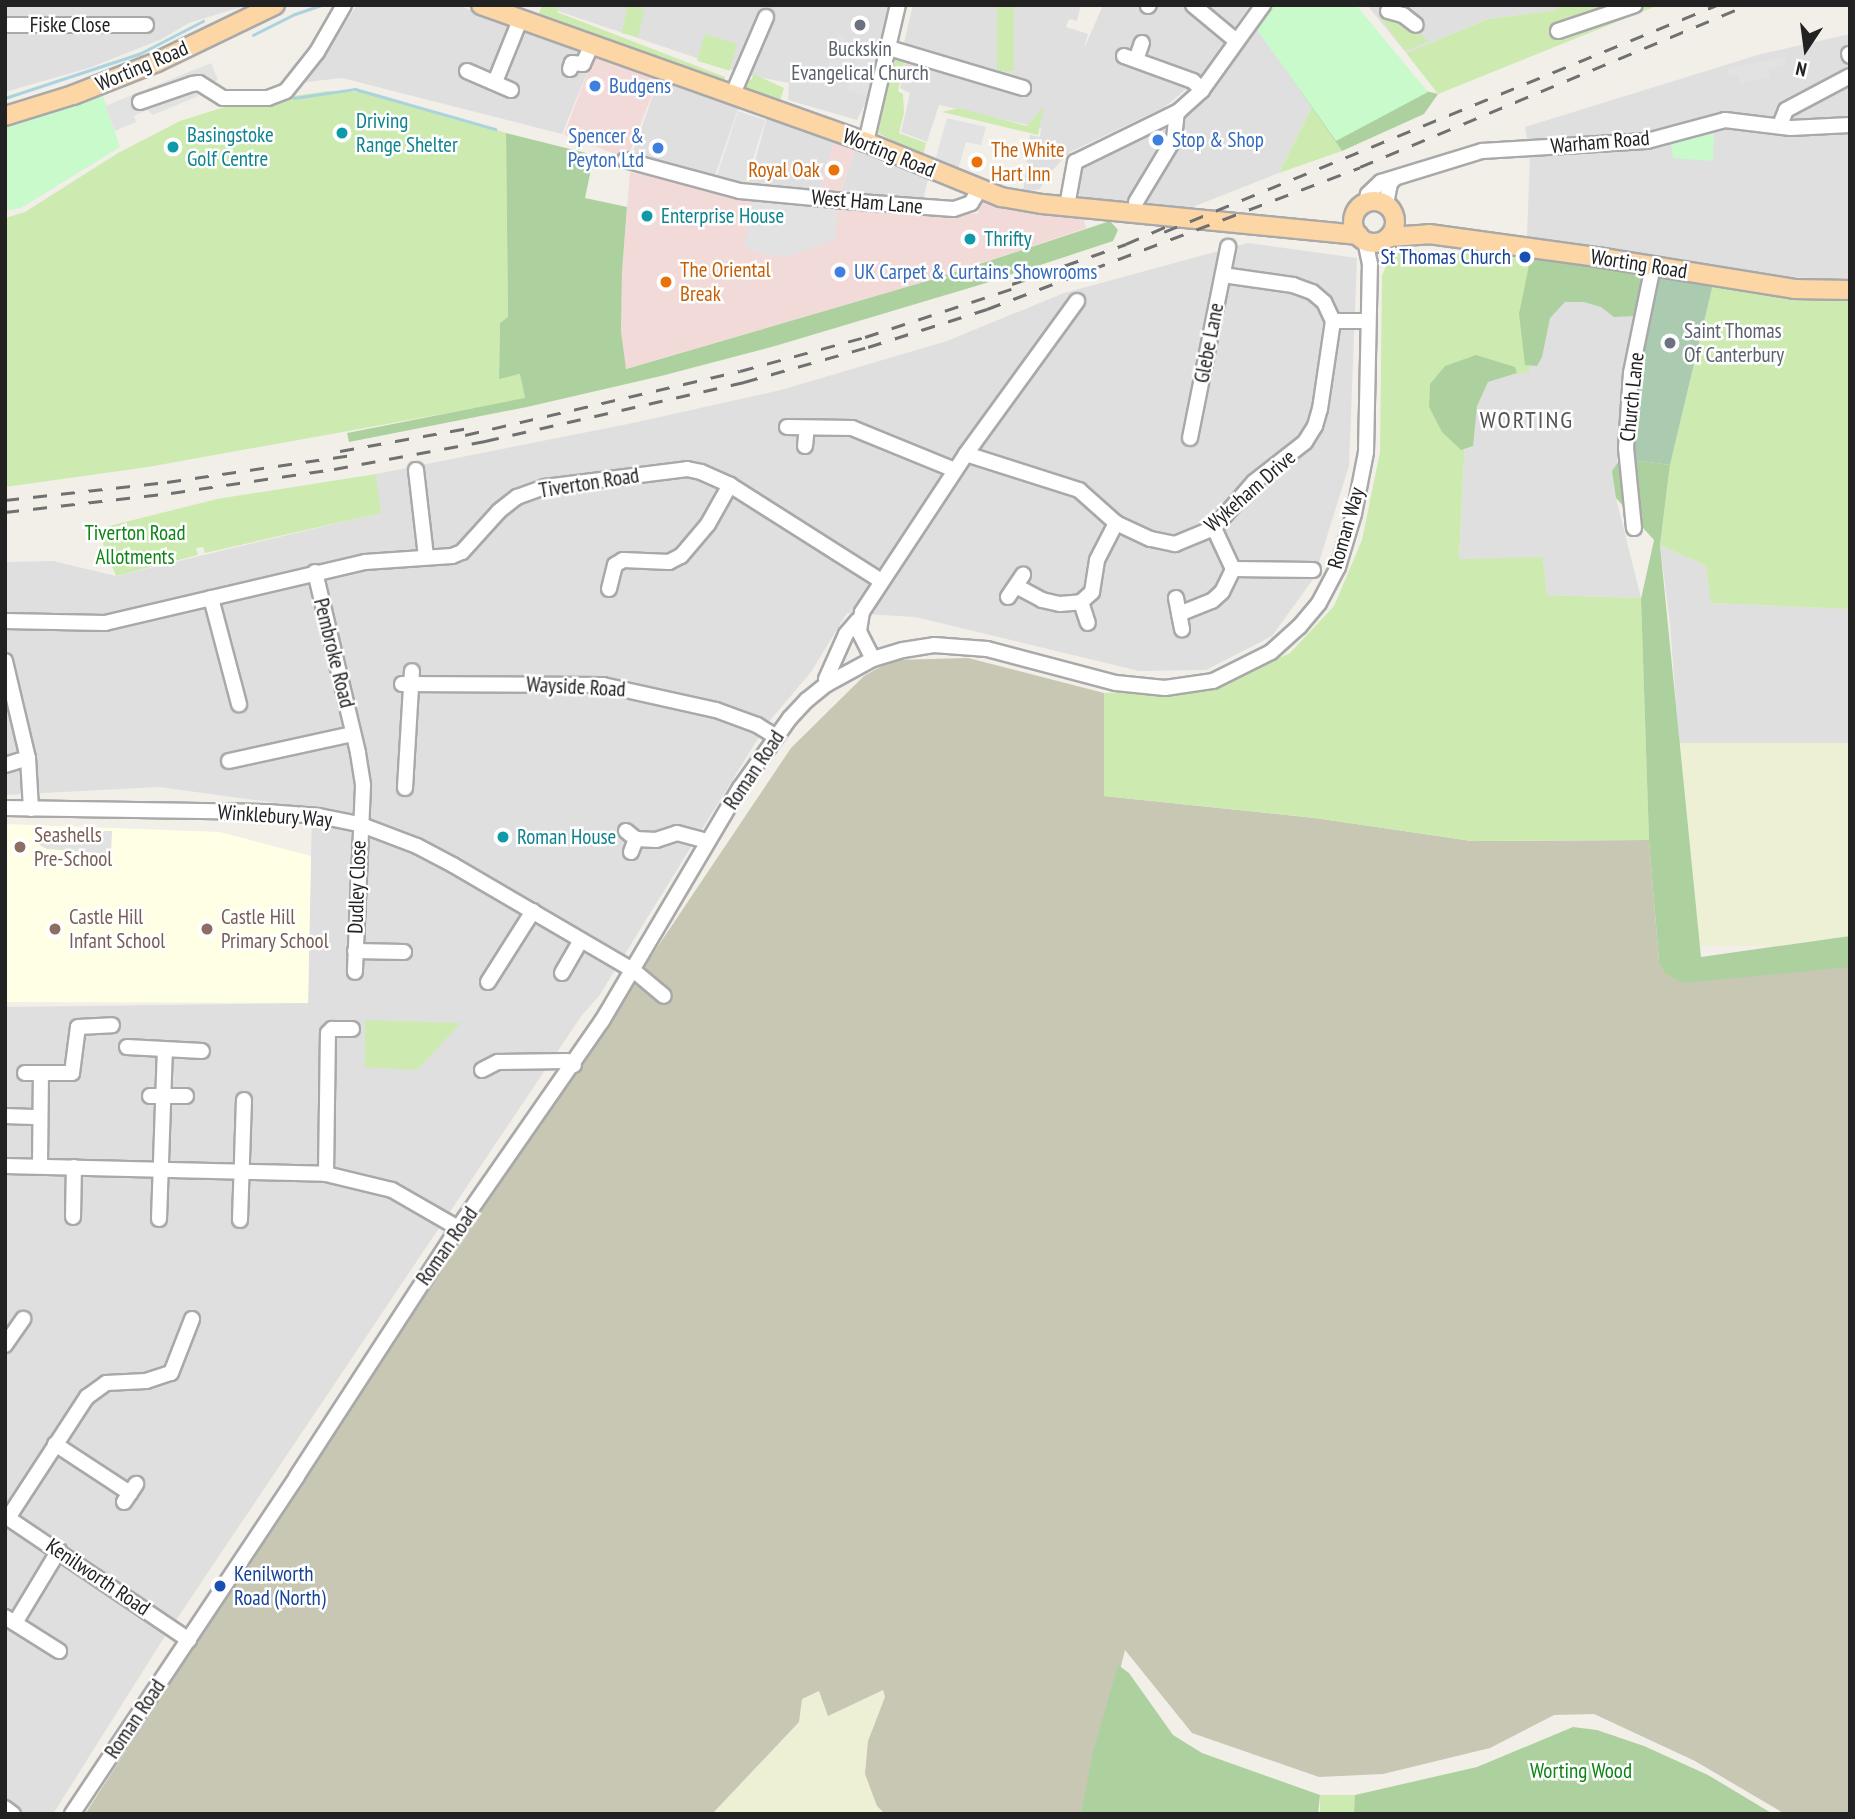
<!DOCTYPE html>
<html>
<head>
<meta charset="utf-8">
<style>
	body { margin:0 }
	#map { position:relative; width:1855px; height:1819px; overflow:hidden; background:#f2efe9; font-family:"PT Sans Narrow",sans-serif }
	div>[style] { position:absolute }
	.residential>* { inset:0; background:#e0dfdf; transform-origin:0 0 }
	.commercial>* { inset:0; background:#f2dad9; transform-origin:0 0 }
	.education>* { inset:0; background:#ffffe5 }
	.construction>* { inset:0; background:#c7c7b4 }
	.farmland>* { inset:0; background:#eef0d5; transform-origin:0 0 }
	.grass>* { inset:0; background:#cdebb0; transform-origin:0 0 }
	.forest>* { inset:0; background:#add19e }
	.cemetery>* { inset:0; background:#aacbaf }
	.park>* { inset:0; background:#c8facc }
	.parking>* { inset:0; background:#e2e2e2; transform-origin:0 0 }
	.stream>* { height:2.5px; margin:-1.25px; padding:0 1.25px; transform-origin:1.25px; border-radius:1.25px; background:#aad3df }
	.roads { filter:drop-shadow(2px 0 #a9a9a9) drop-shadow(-2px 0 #a9a9a9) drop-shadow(0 2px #a9a9a9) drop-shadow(0 -2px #a9a9a9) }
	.minor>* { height:14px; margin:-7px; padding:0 7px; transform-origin:7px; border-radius:7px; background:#fff }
	.major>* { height:18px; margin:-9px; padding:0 9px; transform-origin:9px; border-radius:9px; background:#fcd6a4 }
	.major>.ring { margin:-9px; padding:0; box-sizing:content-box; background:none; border:18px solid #fcd6a4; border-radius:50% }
	.rail>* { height:2.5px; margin-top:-1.25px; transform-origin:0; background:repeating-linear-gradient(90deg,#707070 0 14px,transparent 0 28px) }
	.dots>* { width:19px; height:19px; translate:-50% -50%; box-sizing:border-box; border:4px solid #fff; border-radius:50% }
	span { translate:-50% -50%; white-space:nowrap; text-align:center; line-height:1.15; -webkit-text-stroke:5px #fff; paint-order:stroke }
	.street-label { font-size:21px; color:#222 }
	.worship-label { font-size:21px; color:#5b616d }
	.left { translate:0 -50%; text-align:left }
	.shop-label { font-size:21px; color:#366cbe }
	.right { translate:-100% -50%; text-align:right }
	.culture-label { font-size:21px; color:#0d838f }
	.food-label { font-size:21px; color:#c56008 }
	.transit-label { font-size:21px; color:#164399 }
	.park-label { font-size:21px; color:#0c8416 }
	.education-label { font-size:21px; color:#785e54 }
	.quarter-label { font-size:24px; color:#555; letter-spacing:2px }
	.frame { position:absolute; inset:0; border:7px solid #222; pointer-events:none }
	.north { position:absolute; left:1771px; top:14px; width:70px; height:70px; -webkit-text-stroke:5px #fff; paint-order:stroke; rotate:193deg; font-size:19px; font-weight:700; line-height:28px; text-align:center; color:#222 }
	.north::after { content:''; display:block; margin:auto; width:24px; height:32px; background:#222; clip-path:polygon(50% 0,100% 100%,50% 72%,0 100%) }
</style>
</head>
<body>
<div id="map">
	<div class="residential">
		<i style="clip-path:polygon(5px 5px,248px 5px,189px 23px,162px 39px,89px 68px,5px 92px)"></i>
		<i style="clip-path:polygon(357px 5px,457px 5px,594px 56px,562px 134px,342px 78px,306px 82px)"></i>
		<i style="clip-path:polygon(540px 5px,892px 5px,876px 81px,857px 120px,788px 100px,789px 83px,747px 75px)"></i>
		<i style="clip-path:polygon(913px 5px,1081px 5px,1077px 21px,1069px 19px,1066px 27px,1088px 34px,1084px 49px,1103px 5px,1250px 5px,1191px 89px,1185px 90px,1165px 107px,1070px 152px,1046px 177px,1040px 189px,1023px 192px,1030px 135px,1040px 137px,1041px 128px,939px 105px,927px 142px,901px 132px,910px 93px,900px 88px,906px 56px,903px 47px)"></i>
		<i style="clip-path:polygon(1367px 5px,1558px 5px,1557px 10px,1488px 19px,1406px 53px)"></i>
		<i style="clip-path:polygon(1254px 25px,1312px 107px,1279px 173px,1175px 214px,1083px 201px,1076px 188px,1080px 168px,1121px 144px,1167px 126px,1205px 94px)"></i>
		<i style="clip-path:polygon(1850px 34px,1850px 280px,1767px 276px,1527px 236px,1530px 156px,1525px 127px,1761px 54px)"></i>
		<i style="left:658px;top:80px;width:85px;height:79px;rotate:19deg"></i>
		<i style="clip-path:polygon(767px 117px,835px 140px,819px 191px,749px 183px)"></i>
		<i style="clip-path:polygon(856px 148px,928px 179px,923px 200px,840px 193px)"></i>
		<i style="clip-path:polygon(1248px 243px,1357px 258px,1349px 466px,1314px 578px,1272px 636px,1206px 670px,1139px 671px,915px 617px,847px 613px,811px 672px,767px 724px,599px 996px,582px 1015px,160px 1644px,53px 1814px,5px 1814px,5px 1007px,308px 1003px,312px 808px,159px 787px,5px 795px,5px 562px,53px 561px,116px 576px,380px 513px,376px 474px,633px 423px,781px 390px,947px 341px,1064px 293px)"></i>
		<i style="clip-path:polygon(1541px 257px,1647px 270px,1618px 446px,1616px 498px,1641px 598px,1547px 595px,1543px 558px,1459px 559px,1468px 380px)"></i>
		<i style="clip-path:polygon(1660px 545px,1706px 566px,1712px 603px,1850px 609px,1850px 743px,1680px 756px,1670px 625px)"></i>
	</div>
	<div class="commercial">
		<i style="left:594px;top:56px;width:68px;height:84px;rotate:21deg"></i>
		<i style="clip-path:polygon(835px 140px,856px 148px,840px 193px,819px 191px)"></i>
		<i style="clip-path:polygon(630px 172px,736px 194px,978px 214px,980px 202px,1083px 216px,1086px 228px,934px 279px,625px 369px,621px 331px,622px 272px)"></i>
	</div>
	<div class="education">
		<i style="clip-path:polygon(5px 824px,220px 832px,311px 856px,308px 1003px,5px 1002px)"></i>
	</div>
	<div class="construction">
		<i style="clip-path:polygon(968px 658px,1104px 693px,1104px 796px,1315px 818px,1472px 841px,1649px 840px,1659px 961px,1850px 946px,1850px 1814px,1785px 1814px,1695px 1761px,1594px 1714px,1554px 1715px,1490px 1748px,1383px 1774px,1319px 1777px,1192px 1733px,1125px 1650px,1084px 1814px,85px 1814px,453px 1248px,489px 1198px,791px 748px,864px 676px,893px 660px)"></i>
	</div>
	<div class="farmland">
		<i style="left:1850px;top:743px;width:203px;height:170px;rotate:90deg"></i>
		<i style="clip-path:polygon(883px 1690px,885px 1697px,868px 1741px,865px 1774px,877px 1806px,885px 1814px,712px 1814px,799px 1722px,802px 1699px,819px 1691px,828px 1716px)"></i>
	</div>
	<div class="grass">
		<i style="clip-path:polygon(542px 5px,559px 5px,557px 12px,725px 77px,723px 85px,538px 16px)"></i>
		<i style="left:628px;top:5px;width:17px;height:29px;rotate:13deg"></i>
		<i style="left:997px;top:5px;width:17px;height:66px"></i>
		<i style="clip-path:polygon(1558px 5px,1659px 5px,1438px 94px,1406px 53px,1488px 19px,1556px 10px)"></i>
		<i style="clip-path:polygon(1378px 15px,1399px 19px,1429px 41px,1405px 51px)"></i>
		<i style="left:705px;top:34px;width:34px;height:28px;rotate:17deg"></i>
		<i style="clip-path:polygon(897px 55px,905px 59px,898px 91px,903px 94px,904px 113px,899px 133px,926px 143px,923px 156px,878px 133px,887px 84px)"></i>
		<i style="clip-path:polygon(754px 74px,784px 88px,779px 104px,738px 90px,742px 77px,751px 80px)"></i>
		<i style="clip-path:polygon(328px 91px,370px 92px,506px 133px,508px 317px,500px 323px,499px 378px,521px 374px,525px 399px,148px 467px,5px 487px,5px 218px,25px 212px,118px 153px,180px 121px,231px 105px)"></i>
		<i style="clip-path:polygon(1044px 106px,1038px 135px,942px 112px,959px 108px,1027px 126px)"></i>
		<i style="clip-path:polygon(1312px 107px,1342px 151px,1279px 173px)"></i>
		<i style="clip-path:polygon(1397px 250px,1541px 257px,1529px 372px,1468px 380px,1459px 559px,1543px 557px,1547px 595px,1641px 598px,1649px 840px,1472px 841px,1315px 818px,1104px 796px,1104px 693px,1210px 689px,1290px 653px,1334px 606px,1362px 540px,1380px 452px,1382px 276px,1390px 256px)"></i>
		<i style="clip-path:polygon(1713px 284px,1850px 297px,1850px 609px,1711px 603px,1706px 566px,1660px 545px,1670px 465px)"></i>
		<i style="clip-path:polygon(376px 474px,381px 513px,205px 553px,203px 547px,196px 548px,198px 555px,116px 576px,97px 529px,217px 499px)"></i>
		<i style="clip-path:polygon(365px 1020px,461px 1023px,417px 1070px,365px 1067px)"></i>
		<i style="left:1320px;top:1795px;width:35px;height:19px"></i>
	</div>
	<div class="forest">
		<i style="clip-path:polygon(1277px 57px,1293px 58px,1438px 94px,1424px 114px,1342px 151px)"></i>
		<i style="clip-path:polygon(506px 133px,594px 155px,585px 198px,627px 207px,622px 272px,621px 331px,626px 369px,934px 279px,1110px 221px,1118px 230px,1113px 241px,986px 283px,775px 346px,661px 376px,527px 407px,349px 442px,347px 433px,525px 398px,520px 374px,499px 379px,500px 323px,508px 317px)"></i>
		<i style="clip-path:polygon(1534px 257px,1647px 270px,1636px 316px,1614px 317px,1601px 307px,1584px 302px,1565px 302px,1550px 318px,1542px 357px,1537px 366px,1525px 365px,1519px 314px,1530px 260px)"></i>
		<i style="clip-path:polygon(1476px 355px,1515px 367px,1517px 373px,1488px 382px,1477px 406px,1473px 446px,1461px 450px,1442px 432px,1429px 407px,1430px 384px,1445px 366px)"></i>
		<i style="clip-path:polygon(1621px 458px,1670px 465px,1660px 545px,1701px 957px,1850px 936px,1850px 967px,1683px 983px,1665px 973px,1659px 961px,1649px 840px,1641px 599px,1654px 540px,1616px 498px,1612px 471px)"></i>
		<i style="clip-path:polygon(1118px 1665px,1129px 1673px,1173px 1735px,1202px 1753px,1320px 1795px,1318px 1814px,1081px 1814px,1093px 1752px)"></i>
		<i style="clip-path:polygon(1573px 1727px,1597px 1730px,1644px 1746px,1708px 1775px,1773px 1814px,1354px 1814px,1355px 1795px,1477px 1767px)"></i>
	</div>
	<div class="cemetery">
		<i style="clip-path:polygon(1647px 270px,1713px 284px,1670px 465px,1626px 459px)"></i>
	</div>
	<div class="park">
		<i style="clip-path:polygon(1269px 5px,1356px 5px,1428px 92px,1336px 141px,1254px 25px)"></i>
		<i style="clip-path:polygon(103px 96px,120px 147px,21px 208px,5px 211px,5px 125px)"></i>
		<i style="clip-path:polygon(1714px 133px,1713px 161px,1673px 158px,1671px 143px)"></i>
	</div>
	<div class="parking">
		<i style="clip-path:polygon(837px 34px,845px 36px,842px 47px,856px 51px,845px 81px,826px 73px)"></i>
		<i style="left:858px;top:54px;width:21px;height:38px;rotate:17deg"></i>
		<i style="clip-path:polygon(1785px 57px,1786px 65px,1768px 69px,1770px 77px,1740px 83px,1738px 74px,1729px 76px,1727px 68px)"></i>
		<i style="clip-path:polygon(211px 63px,218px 80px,196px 89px,198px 96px,153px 115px,147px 110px,134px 116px,136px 122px,115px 131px,105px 106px)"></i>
		<i style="left:738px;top:111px;width:29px;height:69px;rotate:18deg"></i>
		<i style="clip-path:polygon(947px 118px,986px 127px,981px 145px,966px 142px,958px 169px,935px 161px)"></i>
		<i style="clip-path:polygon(753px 197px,838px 205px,835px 240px,787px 257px,758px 253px,745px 247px)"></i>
		<i style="clip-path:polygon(47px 830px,112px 831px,111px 854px,47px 849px,39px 845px,39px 837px)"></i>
	</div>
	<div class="stream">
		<i style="left:253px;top:35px;width:47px;rotate:-26.6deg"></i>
		<i style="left:295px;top:14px;width:28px;rotate:-19deg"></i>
		<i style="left:5px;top:98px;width:141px;rotate:-18.2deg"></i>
		<i style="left:139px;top:54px;width:72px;rotate:-27.3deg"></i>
		<i style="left:294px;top:98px;width:62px;rotate:-8.4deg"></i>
		<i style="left:355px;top:89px;width:146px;rotate:15.9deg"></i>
	</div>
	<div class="roads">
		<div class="minor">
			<i style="left:1193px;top:5px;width:55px;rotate:39.8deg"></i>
			<i style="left:1148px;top:6px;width:1px;rotate:-45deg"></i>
			<i style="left:1388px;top:11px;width:16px;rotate:15deg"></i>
			<i style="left:1403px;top:15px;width:16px;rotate:38deg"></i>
			<i style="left:5px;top:25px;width:141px"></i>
			<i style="left:1558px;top:31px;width:81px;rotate:-18.7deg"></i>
			<i style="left:889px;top:48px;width:140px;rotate:16.6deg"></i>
			<i style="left:1849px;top:54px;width:2px;rotate:63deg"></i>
			<i style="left:1124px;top:56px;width:73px;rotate:19.9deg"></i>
			<i style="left:1193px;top:81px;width:13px;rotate:45deg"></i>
			<i style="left:1136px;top:60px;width:18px;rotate:-71deg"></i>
			<i style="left:570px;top:69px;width:6px;rotate:-72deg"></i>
			<i style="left:572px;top:63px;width:11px;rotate:5deg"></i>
			<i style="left:583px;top:64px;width:20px;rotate:-66deg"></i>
			<i style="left:467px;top:71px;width:48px;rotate:23.4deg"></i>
			<i style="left:495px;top:82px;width:67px;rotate:-68deg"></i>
			<i style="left:732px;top:96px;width:86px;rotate:-66.7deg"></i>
			<i style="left:140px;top:102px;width:55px;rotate:-19.1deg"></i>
			<i style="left:192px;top:84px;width:7px;rotate:-8deg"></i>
			<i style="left:199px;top:83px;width:28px;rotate:32deg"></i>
			<i style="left:223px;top:98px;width:45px"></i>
			<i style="left:268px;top:98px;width:19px;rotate:-21deg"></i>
			<i style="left:286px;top:91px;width:50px;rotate:-51.5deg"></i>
			<i style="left:317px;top:52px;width:54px;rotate:-60.1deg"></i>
			<i style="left:1780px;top:125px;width:16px;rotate:-68deg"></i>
			<i style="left:1786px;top:110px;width:72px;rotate:-28deg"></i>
			<i style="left:866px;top:142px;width:141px;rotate:-76.9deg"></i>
			<i style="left:625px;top:160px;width:119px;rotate:15.1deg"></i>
			<i style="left:740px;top:191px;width:106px;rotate:5.4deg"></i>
			<i style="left:846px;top:201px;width:108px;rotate:4.2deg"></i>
			<i style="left:954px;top:209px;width:18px;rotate:-19deg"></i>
			<i style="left:971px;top:203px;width:15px;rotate:-58deg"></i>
			<i style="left:1136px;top:202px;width:74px;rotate:-58.9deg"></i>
			<i style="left:1174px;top:139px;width:27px;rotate:-84deg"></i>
			<i style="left:1366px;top:202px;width:8px;rotate:-76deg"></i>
			<i style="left:1368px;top:194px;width:18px;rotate:-43deg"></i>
			<i style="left:1381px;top:182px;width:106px;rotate:-17.1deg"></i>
			<i style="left:1482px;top:151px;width:165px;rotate:-3.5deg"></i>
			<i style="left:1647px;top:141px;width:81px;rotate:-15.1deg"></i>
			<i style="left:1725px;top:120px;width:66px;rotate:6.9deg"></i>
			<i style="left:1791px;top:128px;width:59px;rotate:-2.9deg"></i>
			<i style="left:1386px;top:204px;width:21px;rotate:-79deg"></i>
			<i style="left:1390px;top:183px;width:6px;rotate:-45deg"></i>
			<i style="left:1067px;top:206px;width:45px;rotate:-79.7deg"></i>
			<i style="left:1075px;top:162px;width:116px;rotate:-26.1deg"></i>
			<i style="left:1179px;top:111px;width:31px;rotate:-42deg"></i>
			<i style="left:1202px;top:90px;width:105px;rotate:-54.3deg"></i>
			<i style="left:1333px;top:321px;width:35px"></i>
			<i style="left:787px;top:427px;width:65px;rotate:0.9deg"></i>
			<i style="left:852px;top:428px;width:111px;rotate:22.2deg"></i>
			<i style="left:1190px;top:438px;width:195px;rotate:-78.7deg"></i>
			<i style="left:805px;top:446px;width:18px;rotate:-84deg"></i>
			<i style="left:966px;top:454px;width:119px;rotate:17.7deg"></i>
			<i style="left:1079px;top:490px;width:50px;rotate:41.7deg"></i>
			<i style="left:1116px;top:523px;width:38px;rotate:25deg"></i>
			<i style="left:1151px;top:539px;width:25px;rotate:12deg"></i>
			<i style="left:1175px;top:544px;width:42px;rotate:-22.3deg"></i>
			<i style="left:1214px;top:528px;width:61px;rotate:-49deg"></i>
			<i style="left:1254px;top:482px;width:65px;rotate:-38.1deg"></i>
			<i style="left:1305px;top:442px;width:19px;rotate:-58deg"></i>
			<i style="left:1315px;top:426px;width:18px;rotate:-74deg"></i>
			<i style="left:1320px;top:409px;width:89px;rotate:-81.6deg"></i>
			<i style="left:1333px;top:321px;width:21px;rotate:-115deg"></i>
			<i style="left:1324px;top:302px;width:16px;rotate:-140deg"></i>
			<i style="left:1312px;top:292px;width:20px;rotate:-160deg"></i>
			<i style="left:1293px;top:285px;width:71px;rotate:-171.9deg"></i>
			<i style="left:416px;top:470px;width:88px;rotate:83.4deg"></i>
			<i style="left:1634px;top:528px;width:80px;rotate:-95.7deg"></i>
			<i style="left:1626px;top:448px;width:75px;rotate:-86.2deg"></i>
			<i style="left:1631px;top:373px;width:109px;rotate:-78.4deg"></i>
			<i style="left:1233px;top:569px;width:80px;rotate:0.7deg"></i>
			<i style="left:315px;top:572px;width:186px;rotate:76.6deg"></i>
			<i style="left:358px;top:753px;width:33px;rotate:81deg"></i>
			<i style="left:363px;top:786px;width:186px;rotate:92.5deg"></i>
			<i style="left:1016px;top:586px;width:30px;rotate:28deg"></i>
			<i style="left:1042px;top:600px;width:18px;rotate:13deg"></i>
			<i style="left:1060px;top:604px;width:21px;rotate:-5deg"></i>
			<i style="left:1081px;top:602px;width:15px;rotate:-42deg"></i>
			<i style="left:1092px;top:592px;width:32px;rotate:-81deg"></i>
			<i style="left:1097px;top:560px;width:42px;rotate:-62.8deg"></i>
			<i style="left:609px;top:589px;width:25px;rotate:-76deg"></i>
			<i style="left:615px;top:565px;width:9px;rotate:-32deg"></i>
			<i style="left:623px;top:560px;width:46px;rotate:2.5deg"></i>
			<i style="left:669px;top:562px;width:13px;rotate:-27deg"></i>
			<i style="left:681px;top:556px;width:42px;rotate:-49.8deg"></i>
			<i style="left:708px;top:524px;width:45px;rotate:-60.6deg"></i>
			<i style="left:1008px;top:597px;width:27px;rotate:-56deg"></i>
			<i style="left:211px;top:598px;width:110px;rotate:75.2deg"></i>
			<i style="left:1176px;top:598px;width:32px;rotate:79deg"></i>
			<i style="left:1081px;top:602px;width:22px;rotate:72deg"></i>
			<i style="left:1179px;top:614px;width:35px;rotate:-22deg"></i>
			<i style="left:1212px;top:601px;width:13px;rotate:-42deg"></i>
			<i style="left:1222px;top:592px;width:25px;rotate:-64deg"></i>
			<i style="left:1233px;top:569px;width:45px;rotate:-114.9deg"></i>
			<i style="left:5px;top:621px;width:100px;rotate:1.1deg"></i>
			<i style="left:105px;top:623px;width:267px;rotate:-13.2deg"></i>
			<i style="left:365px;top:562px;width:87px;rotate:-3.9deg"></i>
			<i style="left:452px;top:556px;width:11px;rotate:-22deg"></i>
			<i style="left:462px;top:552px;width:55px;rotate:-47.9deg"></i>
			<i style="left:499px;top:511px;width:23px;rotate:-38deg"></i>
			<i style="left:517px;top:497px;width:30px;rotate:-20deg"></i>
			<i style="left:545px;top:487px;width:143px;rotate:-7.2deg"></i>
			<i style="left:687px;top:469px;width:14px;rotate:12deg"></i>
			<i style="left:701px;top:472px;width:32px;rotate:24deg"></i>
			<i style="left:730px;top:485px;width:179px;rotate:32.4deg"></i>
			<i style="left:873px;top:659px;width:31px;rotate:-117deg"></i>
			<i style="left:859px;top:631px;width:19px;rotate:-81deg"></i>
			<i style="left:862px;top:612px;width:189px;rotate:-56.6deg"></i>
			<i style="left:966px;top:454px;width:189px;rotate:-54deg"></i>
			<i style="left:5px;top:661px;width:100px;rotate:76.7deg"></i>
			<i style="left:28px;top:758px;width:51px;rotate:86.6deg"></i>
			<i style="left:402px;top:684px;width:201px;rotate:0.3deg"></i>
			<i style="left:603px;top:685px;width:116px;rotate:12.5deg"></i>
			<i style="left:716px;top:710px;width:44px;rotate:20.1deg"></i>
			<i style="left:757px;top:725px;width:22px;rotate:32deg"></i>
			<i style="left:827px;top:684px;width:5px;rotate:-101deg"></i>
			<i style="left:826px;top:679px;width:49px;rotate:-66deg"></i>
			<i style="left:846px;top:634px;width:18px;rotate:-49deg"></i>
			<i style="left:229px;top:761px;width:127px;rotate:-12.3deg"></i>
			<i style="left:5px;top:765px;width:24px;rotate:-17deg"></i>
			<i style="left:405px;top:788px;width:117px;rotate:-86.6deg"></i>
			<i style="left:5px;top:808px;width:262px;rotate:0.9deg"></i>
			<i style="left:267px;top:812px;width:52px;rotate:4.4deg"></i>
			<i style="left:319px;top:816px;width:41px;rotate:11.3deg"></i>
			<i style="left:359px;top:824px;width:62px;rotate:20.8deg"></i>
			<i style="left:417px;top:846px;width:41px;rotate:27.8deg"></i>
			<i style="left:453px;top:865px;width:208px;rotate:30.3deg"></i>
			<i style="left:633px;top:970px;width:40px;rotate:40deg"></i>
			<i style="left:626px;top:831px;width:13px;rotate:39deg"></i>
			<i style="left:636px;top:839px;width:14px;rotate:111deg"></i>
			<i style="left:636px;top:839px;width:20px;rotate:3deg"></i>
			<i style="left:656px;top:840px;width:22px;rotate:-18deg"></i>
			<i style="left:677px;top:833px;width:31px;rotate:15deg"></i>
			<i style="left:355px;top:951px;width:49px;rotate:1.2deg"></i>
			<i style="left:562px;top:973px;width:38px;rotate:-60deg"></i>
			<i style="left:488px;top:982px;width:84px;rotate:-57.6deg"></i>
			<i style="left:127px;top:1047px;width:75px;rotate:3.1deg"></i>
			<i style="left:482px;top:1070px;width:18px;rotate:-27deg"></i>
			<i style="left:498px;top:1062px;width:69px;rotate:-0.8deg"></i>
			<i style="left:567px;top:1061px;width:8px;rotate:30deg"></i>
			<i style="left:25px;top:1073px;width:47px"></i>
			<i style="left:72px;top:1073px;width:46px;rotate:-82.6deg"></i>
			<i style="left:78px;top:1027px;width:34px;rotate:-3deg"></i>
			<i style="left:150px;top:1096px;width:36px"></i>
			<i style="left:5px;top:1116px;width:35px;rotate:2deg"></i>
			<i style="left:40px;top:1165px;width:92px;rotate:-89.4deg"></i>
			<i style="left:5px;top:1166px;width:321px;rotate:1.4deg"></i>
			<i style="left:326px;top:1174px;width:68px;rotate:13.6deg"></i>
			<i style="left:392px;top:1190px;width:76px;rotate:29.9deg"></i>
			<i style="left:326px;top:1174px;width:141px;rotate:-89.2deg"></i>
			<i style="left:328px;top:1033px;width:6px;rotate:-45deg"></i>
			<i style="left:332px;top:1029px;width:20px"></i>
			<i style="left:73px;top:1217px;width:50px;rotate:-88.9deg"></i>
			<i style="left:159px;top:1219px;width:168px;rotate:-88deg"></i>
			<i style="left:240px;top:1220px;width:120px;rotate:-88.1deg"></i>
			<i style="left:5px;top:1345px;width:32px;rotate:-55deg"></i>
			<i style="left:55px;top:1444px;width:90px;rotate:33.2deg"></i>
			<i style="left:124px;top:1502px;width:22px;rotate:-56deg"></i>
			<i style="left:5px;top:1516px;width:222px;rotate:34deg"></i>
			<i style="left:8px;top:1518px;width:145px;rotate:-56.9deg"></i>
			<i style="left:87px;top:1397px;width:24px;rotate:-36deg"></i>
			<i style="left:106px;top:1383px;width:40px;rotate:-2.9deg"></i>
			<i style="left:146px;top:1381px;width:26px;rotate:-18deg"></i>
			<i style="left:171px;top:1373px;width:58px;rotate:-68.7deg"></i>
			<i style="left:5px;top:1617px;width:64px;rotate:32.2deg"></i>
			<i style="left:15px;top:1623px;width:85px;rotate:-58.9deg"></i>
			<i style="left:5px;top:1808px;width:10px;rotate:37deg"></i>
			<i style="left:72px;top:1814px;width:406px;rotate:-56.3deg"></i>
			<i style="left:297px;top:1476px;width:296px;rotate:-57deg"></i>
			<i style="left:458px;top:1228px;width:252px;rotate:-55.2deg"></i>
			<i style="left:602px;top:1021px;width:271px;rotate:-59.4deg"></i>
			<i style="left:740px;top:788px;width:86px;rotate:-54.5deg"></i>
			<i style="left:790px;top:718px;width:25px;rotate:-47deg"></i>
			<i style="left:807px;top:700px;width:26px;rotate:-39deg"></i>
			<i style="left:827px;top:684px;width:52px;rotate:-28.5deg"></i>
			<i style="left:873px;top:659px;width:31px;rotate:-17deg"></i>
			<i style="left:903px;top:650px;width:31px;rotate:-9deg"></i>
			<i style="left:934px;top:645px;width:53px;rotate:4.3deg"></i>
			<i style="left:987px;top:649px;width:133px;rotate:14.8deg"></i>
			<i style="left:1116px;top:683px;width:49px;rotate:5.8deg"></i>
			<i style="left:1165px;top:688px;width:49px;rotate:-8.3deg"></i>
			<i style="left:1213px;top:681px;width:65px;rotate:-26.6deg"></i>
			<i style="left:1271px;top:652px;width:38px;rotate:-42deg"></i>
			<i style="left:1299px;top:627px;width:31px;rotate:-50deg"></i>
			<i style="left:1319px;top:603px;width:41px;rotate:-62.2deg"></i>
			<i style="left:1338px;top:567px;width:55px;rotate:-73.2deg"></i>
			<i style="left:1354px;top:514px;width:63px;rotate:-79deg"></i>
			<i style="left:1366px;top:452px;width:188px;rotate:-88.8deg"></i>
			<i style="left:1370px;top:264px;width:24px;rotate:-102deg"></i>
		</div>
		<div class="major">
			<i style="left:481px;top:5px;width:409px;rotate:19.6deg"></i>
			<i style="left:866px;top:142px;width:146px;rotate:22.2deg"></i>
			<i style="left:1001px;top:197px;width:42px;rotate:9.7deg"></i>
			<i style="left:1042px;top:204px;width:318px;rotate:5.6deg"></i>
			<i style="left:5px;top:116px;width:71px;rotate:-17.2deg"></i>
			<i style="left:73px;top:95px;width:90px;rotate:-21.4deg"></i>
			<i style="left:157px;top:62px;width:131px;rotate:-25.8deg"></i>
			<i class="ring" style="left:1353px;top:201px;width:24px;height:24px"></i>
			<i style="left:1390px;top:237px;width:39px;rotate:-4deg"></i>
			<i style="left:1429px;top:234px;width:170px;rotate:7.8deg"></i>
			<i style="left:1597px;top:257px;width:200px;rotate:9.2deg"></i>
			<i style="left:1794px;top:289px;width:56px;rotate:1deg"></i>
		</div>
	</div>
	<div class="rail">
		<i style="left:1164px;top:232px;width:598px;rotate:-22.32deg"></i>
		<i style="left:1012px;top:284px;width:121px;rotate:-19.3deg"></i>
		<i style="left:1126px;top:244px;width:47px;rotate:-23.8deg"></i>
		<i style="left:465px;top:435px;width:282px;rotate:-13.1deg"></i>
		<i style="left:740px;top:371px;width:130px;rotate:-15.2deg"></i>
		<i style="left:865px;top:337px;width:166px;rotate:-18.2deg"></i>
		<i style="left:340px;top:451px;width:136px;rotate:-10.2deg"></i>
		<i style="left:5px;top:500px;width:163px;rotate:-6.3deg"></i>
		<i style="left:167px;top:482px;width:187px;rotate:-8.3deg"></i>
		<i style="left:5px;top:512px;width:167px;rotate:-6.5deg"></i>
		<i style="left:171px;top:493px;width:165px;rotate:-8.4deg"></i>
		<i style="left:334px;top:469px;width:154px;rotate:-10.5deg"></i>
		<i style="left:485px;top:441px;width:266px;rotate:-12.8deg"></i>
		<i style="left:744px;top:382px;width:129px;rotate:-15.8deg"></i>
		<i style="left:868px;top:347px;width:125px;rotate:-17.7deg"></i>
		<i style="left:987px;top:309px;width:399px;rotate:-20.8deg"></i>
		<i style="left:1360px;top:167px;width:420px;rotate:-22.7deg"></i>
	</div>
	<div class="dots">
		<i style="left:860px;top:25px;background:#6b7280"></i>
		<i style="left:595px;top:86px;background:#3f7fe0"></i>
		<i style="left:342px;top:133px;background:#0f9aa8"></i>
		<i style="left:1158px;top:140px;background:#3f7fe0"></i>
		<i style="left:173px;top:147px;background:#0f9aa8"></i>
		<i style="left:658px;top:148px;background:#3f7fe0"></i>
		<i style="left:977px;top:162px;background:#e8710a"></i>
		<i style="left:834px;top:170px;background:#e8710a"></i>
		<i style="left:647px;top:216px;background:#0f9aa8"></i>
		<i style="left:970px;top:239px;background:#0f9aa8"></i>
		<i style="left:1525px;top:257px;background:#1a4fb4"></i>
		<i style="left:840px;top:272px;background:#3f7fe0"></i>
		<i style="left:666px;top:282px;background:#e8710a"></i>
		<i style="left:1670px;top:343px;background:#6b7280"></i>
		<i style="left:503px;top:837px;background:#0f9aa8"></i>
		<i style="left:20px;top:847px;background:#8d6e63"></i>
		<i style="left:55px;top:929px;background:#8d6e63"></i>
		<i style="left:207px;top:929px;background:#8d6e63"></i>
		<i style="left:220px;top:1586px;background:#1a4fb4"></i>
	</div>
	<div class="street-label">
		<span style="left:70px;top:25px">Fiske Close</span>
		<span style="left:142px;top:66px;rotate:-23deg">Worting Road</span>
		<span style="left:1600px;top:142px;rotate:-5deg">Warham Road</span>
		<span style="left:889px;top:153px;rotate:22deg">Worting Road</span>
		<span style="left:867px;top:202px;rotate:5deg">West Ham Lane</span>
		<span style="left:1639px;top:264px;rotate:9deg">Worting Road</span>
		<span style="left:1209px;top:343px;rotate:-79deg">Glebe Lane</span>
		<span style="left:1632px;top:397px;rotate:-84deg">Church Lane</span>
		<span style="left:589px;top:483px;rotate:-9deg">Tiverton Road</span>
		<span style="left:1250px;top:491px;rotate:-41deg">Wykeham Drive</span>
		<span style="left:1346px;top:528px;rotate:-74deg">Roman Way</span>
		<span style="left:334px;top:653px;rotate:76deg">Pembroke Road</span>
		<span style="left:576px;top:687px;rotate:3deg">Wayside Road</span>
		<span style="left:754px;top:770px;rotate:-56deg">Roman Road</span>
		<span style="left:275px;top:816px;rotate:4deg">Winklebury Way</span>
		<span style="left:357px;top:887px;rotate:-88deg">Dudley Close</span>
		<span style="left:447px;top:1246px;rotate:-55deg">Roman Road</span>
		<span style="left:98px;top:1577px;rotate:34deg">Kenilworth Road</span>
		<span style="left:135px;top:1719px;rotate:-56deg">Roman Road</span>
	</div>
	<div class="worship-label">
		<span style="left:860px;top:61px">Buckskin<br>Evangelical Church</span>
		<span class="left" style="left:1684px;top:343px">Saint Thomas<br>Of Canterbury</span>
	</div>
	<div class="shop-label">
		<span class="left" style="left:609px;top:86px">Budgens</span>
		<span class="right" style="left:644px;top:148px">Spencer &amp;<br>Peyton Ltd</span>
		<span class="left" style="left:1172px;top:140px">Stop &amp; Shop</span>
		<span class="left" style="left:854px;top:272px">UK Carpet &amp; Curtains Showrooms</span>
	</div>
	<div class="culture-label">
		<span class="left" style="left:356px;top:133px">Driving<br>Range Shelter</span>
		<span class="left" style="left:187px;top:147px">Basingstoke<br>Golf Centre</span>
		<span class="left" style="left:661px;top:216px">Enterprise House</span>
		<span class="left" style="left:984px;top:239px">Thrifty</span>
		<span class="left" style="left:517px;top:837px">Roman House</span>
	</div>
	<div class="food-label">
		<span class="left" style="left:991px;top:162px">The White<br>Hart Inn</span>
		<span class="right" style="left:820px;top:170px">Royal Oak</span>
		<span class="left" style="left:680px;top:282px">The Oriental<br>Break</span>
	</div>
	<div class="transit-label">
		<span class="right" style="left:1511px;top:257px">St Thomas Church</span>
		<span class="left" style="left:234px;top:1586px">Kenilworth<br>Road (North)</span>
	</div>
	<div class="park-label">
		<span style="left:135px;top:545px">Tiverton Road<br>Allotments</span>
		<span style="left:1581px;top:1771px">Worting Wood</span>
	</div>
	<div class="education-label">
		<span class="left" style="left:34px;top:847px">Seashells<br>Pre-School</span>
		<span class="left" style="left:69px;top:929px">Castle Hill<br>Infant School</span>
		<span class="left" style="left:221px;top:929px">Castle Hill<br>Primary School</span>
	</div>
	<div class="quarter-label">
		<span style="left:1527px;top:420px">WORTING</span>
	</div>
	<div class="frame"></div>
	<div class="north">N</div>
</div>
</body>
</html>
